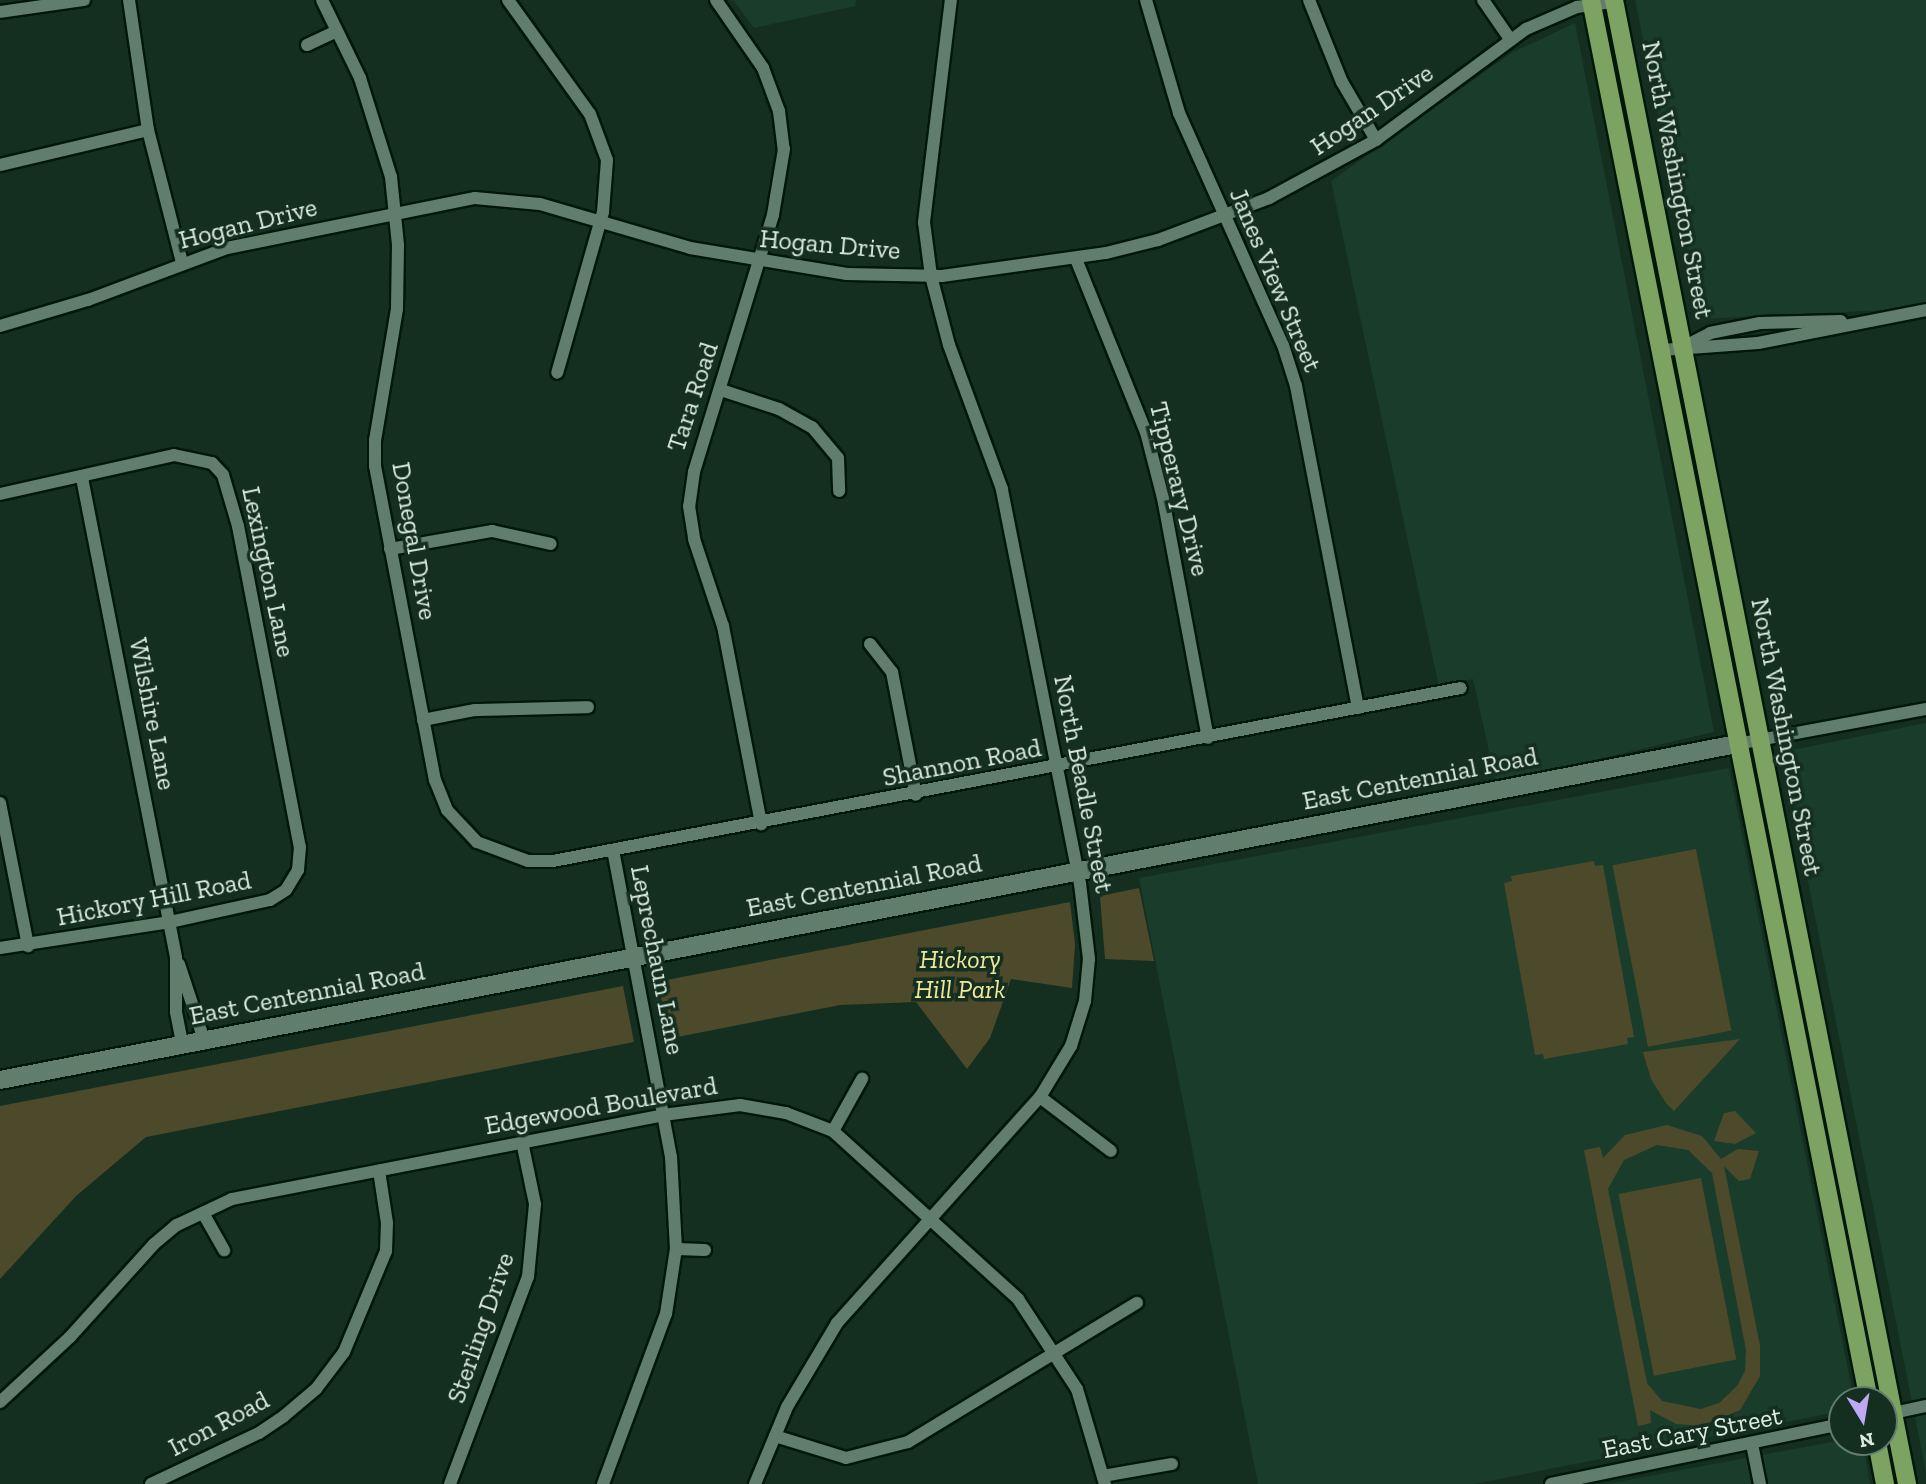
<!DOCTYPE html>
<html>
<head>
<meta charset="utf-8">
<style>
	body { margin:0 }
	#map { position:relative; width:1926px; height:1484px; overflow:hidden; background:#142f20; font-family:"Zilla Slab",serif }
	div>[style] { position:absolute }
	.built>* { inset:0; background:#1a3c2a }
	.green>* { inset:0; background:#4d4a2c; transform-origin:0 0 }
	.roads { filter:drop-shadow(2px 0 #001709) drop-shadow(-2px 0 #001709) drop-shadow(0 2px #001709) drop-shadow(0 -2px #001709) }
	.street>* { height:12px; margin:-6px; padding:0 6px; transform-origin:6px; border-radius:6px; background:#617e6c }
	.secondary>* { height:18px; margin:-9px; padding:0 9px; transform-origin:9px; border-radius:9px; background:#617e6c }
	.primary>* { height:18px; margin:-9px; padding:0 9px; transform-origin:9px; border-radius:9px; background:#7da362 }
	span { translate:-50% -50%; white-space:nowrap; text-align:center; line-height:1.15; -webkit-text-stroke:7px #142f20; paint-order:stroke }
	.street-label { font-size:26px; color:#ddece2 }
	.park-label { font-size:26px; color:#f0e79d; font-style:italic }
	.north { position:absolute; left:1828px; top:1386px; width:70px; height:70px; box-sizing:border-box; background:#142f20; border:2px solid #647b6e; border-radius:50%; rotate:169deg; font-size:19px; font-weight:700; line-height:28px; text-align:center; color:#ddece2 }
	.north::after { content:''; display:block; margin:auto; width:24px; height:32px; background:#bea9f4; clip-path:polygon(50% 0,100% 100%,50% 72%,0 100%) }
</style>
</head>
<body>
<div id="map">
	<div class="built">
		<i style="clip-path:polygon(733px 0,856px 0,855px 6px,754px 28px)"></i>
		<i style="clip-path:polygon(1635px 0,1926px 0,1926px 308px,1701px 319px)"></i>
		<i style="clip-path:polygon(1575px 23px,1714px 732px,1496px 783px,1473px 679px,1439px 687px,1331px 181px,1511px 53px)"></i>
		<i style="clip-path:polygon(1926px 723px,1926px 1472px,1782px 752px)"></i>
		<i style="clip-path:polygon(1729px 768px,1854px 1400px,1842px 1400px,1842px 1411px,1474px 1484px,1258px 1484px,1139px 878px)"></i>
		<i style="clip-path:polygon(1842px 1440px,1863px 1442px,1870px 1484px,1607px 1484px)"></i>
	</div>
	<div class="green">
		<i style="left:1696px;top:849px;width:185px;height:85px;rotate:79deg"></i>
		<i style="clip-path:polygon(1594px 861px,1595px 866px,1603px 865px,1634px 1037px,1627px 1038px,1628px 1044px,1544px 1059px,1543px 1054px,1535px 1055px,1504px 883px,1512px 881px,1511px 876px)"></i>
		<i style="clip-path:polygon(1139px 888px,1154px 961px,1105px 959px,1100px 896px)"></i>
		<i style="clip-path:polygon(1070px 902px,1075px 944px,1072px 988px,1011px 979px,990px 1038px,967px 1069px,916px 1002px,840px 1005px,662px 1040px,651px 983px)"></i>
		<i style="clip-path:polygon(623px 986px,634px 1042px,146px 1137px,76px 1196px,0 1279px,0 1106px)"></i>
		<i style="clip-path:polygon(1740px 1039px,1674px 1111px,1666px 1103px,1651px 1079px,1643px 1052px)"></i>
		<i style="clip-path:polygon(1735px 1111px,1756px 1133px,1735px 1144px,1714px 1141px,1724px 1113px)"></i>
		<i style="clip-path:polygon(evenodd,1667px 1125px,1702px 1136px,1721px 1159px,1738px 1149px,1759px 1151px,1750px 1179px,1739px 1181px,1724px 1166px,1760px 1345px,1760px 1376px,1740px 1410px,1703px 1426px,1676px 1424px,1650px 1410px,1651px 1423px,1638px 1426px,1584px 1150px,1600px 1147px,1603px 1158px,1625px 1135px,1667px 1125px,1657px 1145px,1688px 1150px,1712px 1173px,1746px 1350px,1745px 1371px,1737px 1386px,1719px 1403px,1701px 1409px,1662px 1401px,1647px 1383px,1608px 1189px,1624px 1160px,1657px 1145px)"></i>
		<i style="left:1701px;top:1178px;width:185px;height:84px;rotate:79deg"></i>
	</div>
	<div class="roads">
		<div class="street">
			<i style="left:129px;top:0;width:131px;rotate:81.7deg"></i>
			<i style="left:148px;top:130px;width:136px;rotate:75.6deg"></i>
			<i style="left:322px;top:0;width:87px;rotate:64deg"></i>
			<i style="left:360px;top:78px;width:104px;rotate:72.6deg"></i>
			<i style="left:391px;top:177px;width:68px;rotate:84.1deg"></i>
			<i style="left:398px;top:245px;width:64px;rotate:90.9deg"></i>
			<i style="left:397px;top:309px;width:133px;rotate:99.5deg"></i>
			<i style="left:375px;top:440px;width:26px;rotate:90deg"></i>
			<i style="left:375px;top:466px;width:320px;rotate:79.2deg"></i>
			<i style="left:435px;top:780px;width:32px;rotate:68deg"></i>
			<i style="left:447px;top:810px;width:44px;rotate:46.8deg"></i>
			<i style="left:477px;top:842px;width:54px;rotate:20.4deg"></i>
			<i style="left:528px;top:861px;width:25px"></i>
			<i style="left:553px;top:861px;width:924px;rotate:-10.79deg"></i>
			<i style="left:508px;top:0;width:140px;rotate:54.3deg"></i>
			<i style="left:590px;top:114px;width:49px;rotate:69.7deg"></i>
			<i style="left:607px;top:160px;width:52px;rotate:94.4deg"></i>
			<i style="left:603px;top:212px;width:167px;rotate:105.9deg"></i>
			<i style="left:716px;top:0;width:83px;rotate:55.3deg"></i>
			<i style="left:763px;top:68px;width:46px;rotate:69.6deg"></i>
			<i style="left:779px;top:111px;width:38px;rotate:83deg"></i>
			<i style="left:784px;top:149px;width:67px;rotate:99.5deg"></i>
			<i style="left:773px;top:215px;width:269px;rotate:107.1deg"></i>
			<i style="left:694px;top:472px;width:34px;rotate:98deg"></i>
			<i style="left:689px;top:506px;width:33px;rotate:81deg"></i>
			<i style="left:694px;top:539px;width:92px;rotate:71.6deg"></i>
			<i style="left:723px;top:626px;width:202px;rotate:79.1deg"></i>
			<i style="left:1146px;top:0;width:118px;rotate:73.7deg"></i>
			<i style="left:1179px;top:113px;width:254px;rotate:65.9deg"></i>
			<i style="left:1283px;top:345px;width:43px;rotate:72.4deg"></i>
			<i style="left:1296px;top:386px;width:328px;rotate:79.1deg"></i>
			<i style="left:1309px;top:0;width:88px;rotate:68.1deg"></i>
			<i style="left:1342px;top:82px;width:67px;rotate:59.6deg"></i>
			<i style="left:1483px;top:0;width:47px;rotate:55.3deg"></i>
			<i style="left:0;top:12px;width:85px;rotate:-8.1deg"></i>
			<i style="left:307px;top:45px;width:33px;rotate:-25deg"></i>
			<i style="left:0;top:165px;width:152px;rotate:-13.3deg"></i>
			<i style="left:1076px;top:259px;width:187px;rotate:68deg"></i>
			<i style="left:1146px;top:432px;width:68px;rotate:75.6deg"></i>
			<i style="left:1163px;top:498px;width:244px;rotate:79.4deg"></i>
			<i style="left:0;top:326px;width:92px;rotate:-16.5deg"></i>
			<i style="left:88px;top:300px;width:148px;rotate:-20.5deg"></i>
			<i style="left:227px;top:248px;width:253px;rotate:-11.4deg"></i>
			<i style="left:475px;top:198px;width:65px;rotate:5.3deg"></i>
			<i style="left:540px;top:204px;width:156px;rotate:16.3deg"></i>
			<i style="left:690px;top:248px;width:159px;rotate:9.4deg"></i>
			<i style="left:847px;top:274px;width:95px;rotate:1.2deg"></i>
			<i style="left:942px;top:276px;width:166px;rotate:-8deg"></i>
			<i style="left:1106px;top:253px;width:54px;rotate:-14deg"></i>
			<i style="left:1158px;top:240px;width:119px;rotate:-20.7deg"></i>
			<i style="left:1269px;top:198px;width:122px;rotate:-28.5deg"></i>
			<i style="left:1376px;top:140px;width:187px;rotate:-36.5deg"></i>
			<i style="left:1526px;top:29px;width:56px;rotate:-23.3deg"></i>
			<i style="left:1577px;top:7px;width:37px;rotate:-8deg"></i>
			<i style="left:1685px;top:346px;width:28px;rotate:-27deg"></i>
			<i style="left:1710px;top:333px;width:51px;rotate:-11.3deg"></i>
			<i style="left:1760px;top:323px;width:81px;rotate:-1.4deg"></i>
			<i style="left:1662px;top:350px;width:96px;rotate:-4.2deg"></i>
			<i style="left:1758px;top:343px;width:171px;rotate:-11.1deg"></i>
			<i style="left:721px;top:390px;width:61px;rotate:18.1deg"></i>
			<i style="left:779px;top:409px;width:38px;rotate:29deg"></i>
			<i style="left:812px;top:427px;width:40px;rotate:50deg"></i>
			<i style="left:838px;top:458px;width:33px;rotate:88deg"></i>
			<i style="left:82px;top:478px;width:489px;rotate:78.9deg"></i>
			<i style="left:176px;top:958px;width:54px;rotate:90deg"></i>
			<i style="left:176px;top:1012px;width:33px;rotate:79deg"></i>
			<i style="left:0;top:494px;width:178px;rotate:-12.6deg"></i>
			<i style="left:174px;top:455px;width:39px;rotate:12deg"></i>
			<i style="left:212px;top:463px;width:16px;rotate:47deg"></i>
			<i style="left:223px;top:475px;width:53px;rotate:73.6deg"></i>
			<i style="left:238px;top:526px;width:327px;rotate:79.1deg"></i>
			<i style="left:300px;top:847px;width:23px;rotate:95deg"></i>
			<i style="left:298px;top:870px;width:23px;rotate:121deg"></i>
			<i style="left:286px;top:890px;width:19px;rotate:148deg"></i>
			<i style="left:270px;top:900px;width:102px;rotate:167.6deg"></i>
			<i style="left:170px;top:922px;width:172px;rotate:171.3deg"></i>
			<i style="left:390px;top:549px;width:104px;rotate:-10deg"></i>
			<i style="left:492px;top:531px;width:60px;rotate:12.4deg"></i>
			<i style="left:870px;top:644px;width:36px;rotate:52deg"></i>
			<i style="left:892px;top:672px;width:125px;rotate:79deg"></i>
			<i style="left:423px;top:720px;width:53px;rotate:-10.9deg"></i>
			<i style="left:475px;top:710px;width:113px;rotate:-1.5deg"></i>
			<i style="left:1737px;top:744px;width:192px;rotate:-10.5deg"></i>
			<i style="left:0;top:803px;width:146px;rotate:78.9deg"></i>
			<i style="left:179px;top:964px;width:80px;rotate:71.8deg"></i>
			<i style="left:1040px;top:1097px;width:89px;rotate:37.3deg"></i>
			<i style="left:833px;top:1131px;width:60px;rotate:-60.9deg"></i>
			<i style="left:203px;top:1213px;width:43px;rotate:60.4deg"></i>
			<i style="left:676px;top:1249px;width:29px;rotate:2deg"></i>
			<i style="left:0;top:1402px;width:96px;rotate:-42.9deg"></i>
			<i style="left:70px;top:1337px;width:125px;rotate:-47.9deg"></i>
			<i style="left:154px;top:1244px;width:30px;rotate:-40deg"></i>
			<i style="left:177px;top:1225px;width:61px;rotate:-25.3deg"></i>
			<i style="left:232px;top:1199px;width:439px;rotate:-11deg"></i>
			<i style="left:663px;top:1115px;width:78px;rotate:-7.4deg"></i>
			<i style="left:740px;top:1105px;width:47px;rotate:9.9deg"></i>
			<i style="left:786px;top:1113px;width:50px;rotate:21deg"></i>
			<i style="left:833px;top:1131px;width:250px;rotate:42.2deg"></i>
			<i style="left:1018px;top:1299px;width:108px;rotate:56.8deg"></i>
			<i style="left:1077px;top:1389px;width:99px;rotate:73.6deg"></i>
			<i style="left:1884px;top:1415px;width:43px;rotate:-12.1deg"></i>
			<i style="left:775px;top:1436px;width:74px;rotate:17.2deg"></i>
			<i style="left:846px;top:1458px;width:64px;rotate:-14.5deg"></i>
			<i style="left:908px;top:1442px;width:268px;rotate:-31.3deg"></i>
			<i style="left:1752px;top:1444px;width:41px;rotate:78.7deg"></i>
			<i style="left:1103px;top:1476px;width:70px;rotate:-9.9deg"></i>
			<i style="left:151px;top:1484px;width:119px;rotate:-25.3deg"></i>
			<i style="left:259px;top:1433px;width:30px;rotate:-34deg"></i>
			<i style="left:284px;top:1416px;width:42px;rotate:-40.2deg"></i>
			<i style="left:316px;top:1389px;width:46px;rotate:-52.9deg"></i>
			<i style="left:344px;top:1352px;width:109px;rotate:-67.4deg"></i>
			<i style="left:386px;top:1251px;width:28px;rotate:-88deg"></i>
			<i style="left:387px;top:1223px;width:53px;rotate:-98.7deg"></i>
			<i style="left:450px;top:1484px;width:221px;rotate:-69.4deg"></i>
			<i style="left:528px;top:1277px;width:73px;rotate:-84.5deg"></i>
			<i style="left:535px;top:1204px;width:63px;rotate:-101.8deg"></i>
			<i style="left:603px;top:1484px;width:181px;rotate:-69.7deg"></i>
			<i style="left:666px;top:1314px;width:66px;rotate:-81.3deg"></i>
			<i style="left:676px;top:1249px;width:92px;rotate:-93.1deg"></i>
			<i style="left:671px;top:1157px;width:312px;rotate:-100.7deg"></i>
			<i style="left:755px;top:1484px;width:83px;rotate:-67.4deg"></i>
			<i style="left:787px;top:1407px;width:98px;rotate:-59.2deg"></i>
			<i style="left:837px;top:1323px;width:304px;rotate:-48.1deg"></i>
			<i style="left:1040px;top:1097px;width:60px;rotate:-58.7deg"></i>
			<i style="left:1071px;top:1046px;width:47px;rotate:-72.7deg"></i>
			<i style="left:1085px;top:1001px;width:42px;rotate:-84.6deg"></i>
			<i style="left:1089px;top:959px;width:76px;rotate:-96.8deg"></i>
			<i style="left:1080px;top:884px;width:403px;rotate:-101.2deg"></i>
			<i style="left:1002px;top:489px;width:153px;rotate:-110.2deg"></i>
			<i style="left:949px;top:345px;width:71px;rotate:-104.6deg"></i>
			<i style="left:931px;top:276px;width:54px;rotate:-97.4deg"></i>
			<i style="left:924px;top:222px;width:224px;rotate:-83.1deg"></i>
			<i style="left:1551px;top:1484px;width:297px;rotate:-11.7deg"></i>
		</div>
		<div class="secondary">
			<i style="left:0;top:1080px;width:1769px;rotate:-10.95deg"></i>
		</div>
		<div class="primary">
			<i style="left:1591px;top:0;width:1427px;rotate:78.77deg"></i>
			<i style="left:1614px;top:0;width:1513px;rotate:78.83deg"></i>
			<i style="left:1877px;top:1442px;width:43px;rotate:79.2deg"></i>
		</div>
	</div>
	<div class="street-label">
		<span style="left:1372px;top:110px;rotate:-34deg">Hogan Drive</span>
		<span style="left:1677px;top:180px;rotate:79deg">North Washington Street</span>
		<span style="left:248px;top:224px;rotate:-14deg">Hogan Drive</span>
		<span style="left:830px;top:245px;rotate:5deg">Hogan Drive</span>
		<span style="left:1275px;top:280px;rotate:67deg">Janes View Street</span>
		<span style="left:693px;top:397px;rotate:-72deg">Tara Road</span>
		<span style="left:1179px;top:489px;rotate:76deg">Tipperary Drive</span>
		<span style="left:414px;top:541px;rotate:80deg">Donegal Drive</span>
		<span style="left:268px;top:572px;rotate:78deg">Lexington Lane</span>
		<span style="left:152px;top:714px;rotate:79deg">Wilshire Lane</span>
		<span style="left:1786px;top:737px;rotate:79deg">North Washington Street</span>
		<span style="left:962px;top:763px;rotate:-11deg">Shannon Road</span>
		<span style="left:1420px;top:779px;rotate:-11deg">East Centennial Road</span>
		<span style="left:1083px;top:784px;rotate:79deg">North Beadle Street</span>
		<span style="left:864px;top:886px;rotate:-11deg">East Centennial Road</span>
		<span style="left:154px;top:899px;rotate:-11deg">Hickory Hill Road</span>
		<span style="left:657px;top:960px;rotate:79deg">Leprechaun Lane</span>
		<span style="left:307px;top:994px;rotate:-11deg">East Centennial Road</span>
		<span style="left:601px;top:1106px;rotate:-10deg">Edgewood Boulevard</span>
		<span style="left:481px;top:1328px;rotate:-71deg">Sterling Drive</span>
		<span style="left:219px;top:1424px;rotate:-28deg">Iron Road</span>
		<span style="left:1692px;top:1433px;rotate:-11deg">East Cary Street</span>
	</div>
	<div class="park-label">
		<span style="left:960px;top:975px">Hickory<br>Hill Park</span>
	</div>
	<div class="north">N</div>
</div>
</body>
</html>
